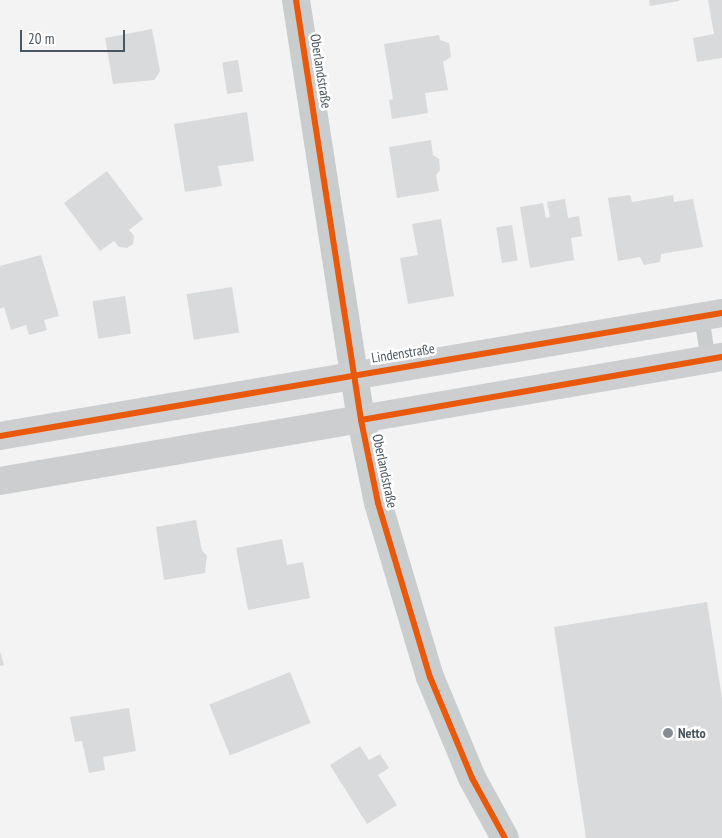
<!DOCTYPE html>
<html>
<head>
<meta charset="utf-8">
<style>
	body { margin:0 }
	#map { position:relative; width:722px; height:838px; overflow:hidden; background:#f3f3f3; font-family:"PT Sans Narrow",sans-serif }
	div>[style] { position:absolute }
	.building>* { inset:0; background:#d9dadb; transform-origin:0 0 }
	.lane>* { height:15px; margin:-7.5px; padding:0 7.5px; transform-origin:7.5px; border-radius:7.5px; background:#cacdce }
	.street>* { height:28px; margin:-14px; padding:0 14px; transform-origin:14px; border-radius:14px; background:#cacdce }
	.secondary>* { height:28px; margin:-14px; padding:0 14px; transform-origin:14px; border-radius:14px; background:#ccced0 }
	.cycleway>* { height:6px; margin:-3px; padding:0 3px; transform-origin:3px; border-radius:3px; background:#e8590c }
	.dots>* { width:14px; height:14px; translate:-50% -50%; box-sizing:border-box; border:2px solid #fff; border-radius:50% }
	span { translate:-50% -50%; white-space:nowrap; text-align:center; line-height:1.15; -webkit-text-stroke:5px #fff; paint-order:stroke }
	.street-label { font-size:14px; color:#4a565f }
	.poi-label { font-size:14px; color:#4a565f; font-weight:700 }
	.left { translate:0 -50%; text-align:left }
	.scale { position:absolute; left:20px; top:30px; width:105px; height:22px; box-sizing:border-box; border:2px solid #4a565f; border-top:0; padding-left:6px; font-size:15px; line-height:18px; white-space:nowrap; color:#4a565f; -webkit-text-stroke:4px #fff; paint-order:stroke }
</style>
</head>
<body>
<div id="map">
	<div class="building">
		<i style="clip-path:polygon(649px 0,679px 0,679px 1px,650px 6px)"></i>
		<i style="clip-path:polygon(708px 0,722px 0,722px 58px,697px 62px,693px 38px,714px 34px)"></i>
		<i style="clip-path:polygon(152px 29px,160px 71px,154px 80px,113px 84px,105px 38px)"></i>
		<i style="clip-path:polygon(439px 35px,440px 40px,449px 43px,451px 57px,443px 62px,448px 90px,425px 93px,428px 113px,392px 119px,389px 100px,393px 99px,384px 44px)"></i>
		<i style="left:238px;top:60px;width:32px;height:16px;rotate:81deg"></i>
		<i style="clip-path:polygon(247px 112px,254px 161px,218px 166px,222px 186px,185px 192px,174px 124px)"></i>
		<i style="clip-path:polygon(431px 140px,433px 155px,439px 159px,440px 170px,436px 175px,439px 191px,397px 198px,389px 147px)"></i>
		<i style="clip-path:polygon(107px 171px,143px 219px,129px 230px,134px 236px,133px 244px,127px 248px,119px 247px,114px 241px,100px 251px,64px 203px)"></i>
		<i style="clip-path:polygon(630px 195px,632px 202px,673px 195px,674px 202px,693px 199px,703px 247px,661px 254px,660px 262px,644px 265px,640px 257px,618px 261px,608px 198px)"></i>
		<i style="clip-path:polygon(565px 199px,568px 218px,579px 216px,582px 236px,571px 238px,574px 260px,530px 268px,520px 207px,543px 203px,546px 218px,550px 217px,547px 202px)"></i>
		<i style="clip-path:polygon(441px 219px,454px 296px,408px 304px,400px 258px,418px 255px,412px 224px)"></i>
		<i style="left:512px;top:225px;width:36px;height:16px;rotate:81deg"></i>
		<i style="clip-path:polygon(41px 255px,59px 316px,44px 320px,47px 330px,29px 335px,26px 325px,11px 330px,4px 307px,0 309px,0 266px)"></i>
		<i style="left:232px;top:287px;width:46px;height:46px;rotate:81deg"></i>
		<i style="left:125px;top:296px;width:38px;height:33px;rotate:81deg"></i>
		<i style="clip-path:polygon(196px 520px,202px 551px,207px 555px,205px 573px,164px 580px,156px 527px)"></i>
		<i style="clip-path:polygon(282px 539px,287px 565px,303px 562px,310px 598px,248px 610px,236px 548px)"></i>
		<i style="clip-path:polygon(707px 602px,722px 698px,722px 838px,586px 838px,554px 627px)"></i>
		<i style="clip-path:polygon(0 651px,4px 665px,0 666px)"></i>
		<i style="left:290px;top:672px;width:55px;height:87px;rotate:68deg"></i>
		<i style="clip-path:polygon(129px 708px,136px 751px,103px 757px,105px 770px,89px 773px,82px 741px,75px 742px,70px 717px)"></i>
		<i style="clip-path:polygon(360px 746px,369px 760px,380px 754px,389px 768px,378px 775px,397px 805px,367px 824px,330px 765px)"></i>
	</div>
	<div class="lane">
		<i style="left:701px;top:316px;width:45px;rotate:81deg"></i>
	</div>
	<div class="street">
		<i style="left:296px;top:0;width:425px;rotate:81.2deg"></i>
		<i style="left:361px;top:420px;width:85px;rotate:78.4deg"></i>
		<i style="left:378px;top:503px;width:182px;rotate:73.4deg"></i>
		<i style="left:430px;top:677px;width:109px;rotate:67.4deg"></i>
		<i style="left:472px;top:778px;width:68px;rotate:61.2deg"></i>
	</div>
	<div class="secondary">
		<i style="left:0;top:436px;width:732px;rotate:-9.67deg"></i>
		<i style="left:0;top:481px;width:733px;rotate:-9.75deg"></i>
	</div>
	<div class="cycleway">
		<i style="left:296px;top:0;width:425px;rotate:81.2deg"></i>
		<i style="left:361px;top:420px;width:85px;rotate:78.4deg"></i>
		<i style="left:378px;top:503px;width:182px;rotate:73.4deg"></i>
		<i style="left:430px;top:677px;width:109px;rotate:67.4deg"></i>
		<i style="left:472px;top:778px;width:68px;rotate:61.2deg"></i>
		<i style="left:361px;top:420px;width:366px;rotate:-9.9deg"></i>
		<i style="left:0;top:436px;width:732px;rotate:-9.67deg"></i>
	</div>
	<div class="dots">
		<i style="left:668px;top:733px;background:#858d93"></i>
	</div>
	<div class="street-label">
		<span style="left:321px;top:71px;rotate:81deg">Oberlandstraße</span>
		<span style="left:403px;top:353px;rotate:-9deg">Lindenstraße</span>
		<span style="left:385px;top:471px;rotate:78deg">Oberlandstraße</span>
	</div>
	<div class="poi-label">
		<span class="left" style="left:678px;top:733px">Netto</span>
	</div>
	<div class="scale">20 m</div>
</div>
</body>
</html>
